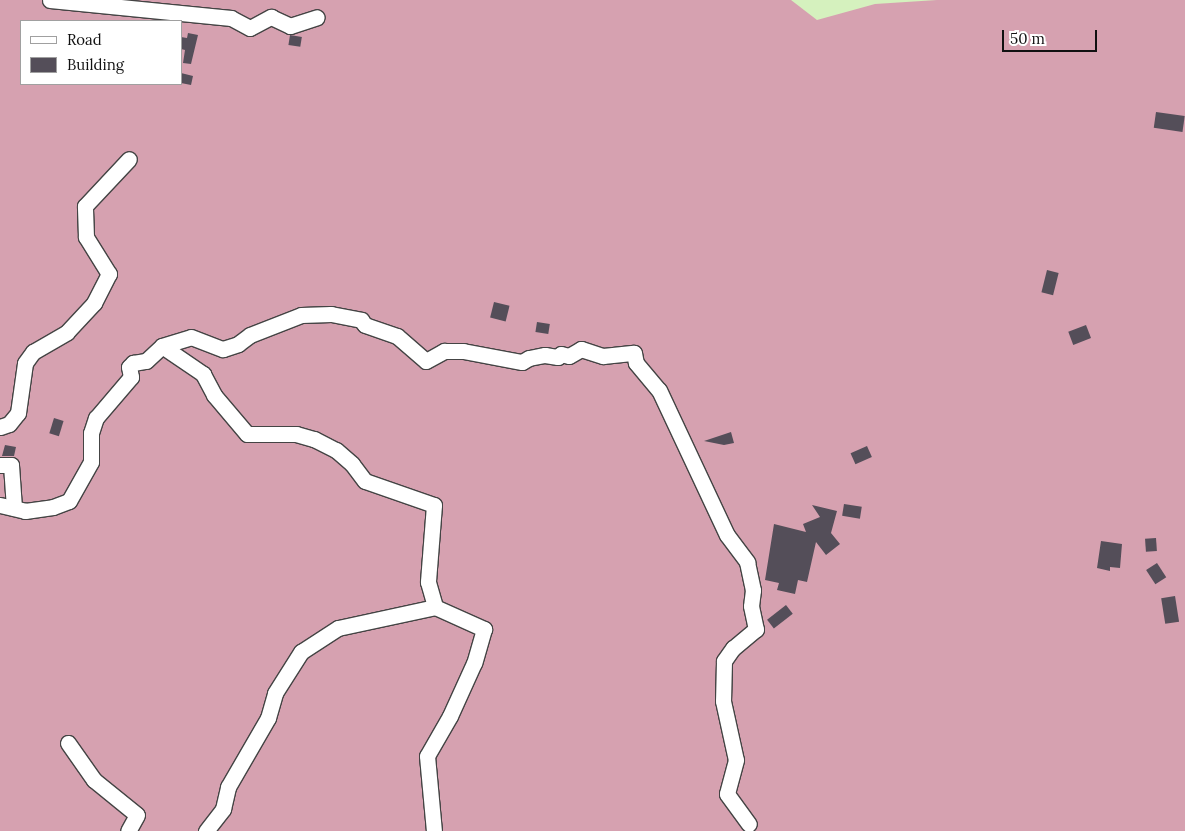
<!DOCTYPE html>
<html>
<head>
<meta charset="utf-8">
<style>
	body { margin:0 }
	#map { position:relative; width:1185px; height:831px; overflow:hidden; background:#fef5fe; font-family:Lora,serif }
	div>[style] { position:absolute }
	.forest>* { inset:0; background:#d6a1b0 }
	.water>* { inset:0; background:#d5f1be }
	.building>* { inset:0; background:#544e59; transform-origin:0 0 }
	.roads { filter:drop-shadow(1px 0 #444) drop-shadow(-1px 0 #444) drop-shadow(0 1px #444) drop-shadow(0 -1px #444) }
	.minor>* { height:15px; margin:-7.5px; padding:0 7.5px; transform-origin:7.5px; border-radius:7.5px; background:#fff }
	span { translate:-50% -50%; white-space:nowrap; text-align:center; line-height:1.15; -webkit-text-stroke:5px #fff; paint-order:stroke }
	.legend { position:absolute; left:20px; top:20px; width:162px; height:65px; box-sizing:border-box; background:#fff; border:1px solid #a0a0a0; margin:0; padding:6px 9px; list-style:none; font-size:15px; color:#111 }
	.legend li { display:flex; align-items:center; gap:10px; height:25px }
	.legend b { width:25px; border:1px solid #a0a0a0 }
	.scale { position:absolute; left:1002px; top:30px; width:95px; height:22px; box-sizing:border-box; border:2px solid #111; border-top:0; padding-left:6px; font-size:15px; line-height:18px; white-space:nowrap; color:#111; -webkit-text-stroke:4px #fff; paint-order:stroke }
</style>
</head>
<body>
<div id="map">
	<div class="forest">
		<i style="clip-path:polygon(evenodd,0 0,1185px 0,1185px 831px,0 831px,0 0,21px 21px,181px 21px,181px 84px,21px 84px,21px 21px)"></i>
	</div>
	<div class="water">
		<i style="clip-path:polygon(791px 0,937px 0,875px 4px,817px 20px)"></i>
	</div>
	<div class="building">
		<i style="clip-path:polygon(188px 33px,198px 35px,191px 64px,183px 63px,185px 50px,181px 49px,181px 37px,187px 38px)"></i>
		<i style="left:290px;top:35px;width:12px;height:10px;rotate:9deg"></i>
		<i style="clip-path:polygon(181px 73px,193px 76px,191px 85px,181px 83px)"></i>
		<i style="left:1156px;top:112px;width:29px;height:16px;rotate:8deg"></i>
		<i style="left:1047px;top:270px;width:12px;height:23px;rotate:14deg"></i>
		<i style="left:494px;top:302px;width:16px;height:16px;rotate:14deg"></i>
		<i style="left:537px;top:322px;width:13px;height:10px;rotate:9deg"></i>
		<i style="left:1086px;top:325px;width:14px;height:19px;rotate:69deg"></i>
		<i style="left:54px;top:418px;width:10px;height:16px;rotate:17deg"></i>
		<i style="clip-path:polygon(731px 432px,734px 443px,724px 445px,704px 441px)"></i>
		<i style="clip-path:polygon(5px 445px,16px 447px,14px 456px,2px 456px)"></i>
		<i style="left:867px;top:446px;width:12px;height:18px;rotate:66deg"></i>
		<i style="left:844px;top:504px;width:18px;height:12px;rotate:9deg"></i>
		<i style="clip-path:polygon(812px 505px,837px 511px,831px 533px,840px 544px,826px 555px,816px 542px,807px 582px,798px 580px,795px 594px,777px 590px,779px 583px,765px 580px,774px 524px,806px 532px,803px 524px,820px 517px)"></i>
		<i style="left:1156px;top:538px;width:13px;height:11px;rotate:86deg"></i>
		<i style="clip-path:polygon(1101px 541px,1122px 544px,1120px 568px,1110px 567px,1110px 571px,1097px 568px)"></i>
		<i style="left:1157px;top:563px;width:17px;height:13px;rotate:57deg"></i>
		<i style="left:1175px;top:596px;width:26px;height:14px;rotate:81deg"></i>
		<i style="left:786px;top:605px;width:11px;height:24px;rotate:52deg"></i>
	</div>
	<div class="roads">
		<div class="minor">
			<i style="left:50px;top:0;width:182px;rotate:5.7deg"></i>
			<i style="left:231px;top:18px;width:21px;rotate:28deg"></i>
			<i style="left:250px;top:28px;width:24px;rotate:-28deg"></i>
			<i style="left:271px;top:17px;width:21px;rotate:25deg"></i>
			<i style="left:290px;top:26px;width:28px;rotate:-18deg"></i>
			<i style="left:162px;top:346px;width:30px;rotate:-17deg"></i>
			<i style="left:191px;top:337px;width:34px;rotate:21deg"></i>
			<i style="left:223px;top:349px;width:16px;rotate:-18deg"></i>
			<i style="left:238px;top:344px;width:15px;rotate:-37deg"></i>
			<i style="left:250px;top:335px;width:55px;rotate:-21.4deg"></i>
			<i style="left:301px;top:315px;width:30px;rotate:-2deg"></i>
			<i style="left:331px;top:314px;width:31px;rotate:11deg"></i>
			<i style="left:361px;top:320px;width:6px;rotate:51deg"></i>
			<i style="left:365px;top:325px;width:34px;rotate:19deg"></i>
			<i style="left:397px;top:336px;width:38px;rotate:41deg"></i>
			<i style="left:426px;top:361px;width:21px;rotate:-29deg"></i>
			<i style="left:444px;top:351px;width:19px"></i>
			<i style="left:463px;top:351px;width:60px;rotate:10.6deg"></i>
			<i style="left:522px;top:362px;width:8px;rotate:-30deg"></i>
			<i style="left:529px;top:358px;width:16px;rotate:-11deg"></i>
			<i style="left:545px;top:355px;width:13px;rotate:9deg"></i>
			<i style="left:558px;top:357px;width:4px;rotate:-45deg"></i>
			<i style="left:561px;top:354px;width:8px;rotate:14deg"></i>
			<i style="left:569px;top:356px;width:14px;rotate:-30deg"></i>
			<i style="left:581px;top:349px;width:23px;rotate:18deg"></i>
			<i style="left:603px;top:356px;width:31px;rotate:-6deg"></i>
			<i style="left:634px;top:353px;width:10px;rotate:79deg"></i>
			<i style="left:636px;top:363px;width:35px;rotate:50deg"></i>
			<i style="left:659px;top:390px;width:160px;rotate:64.9deg"></i>
			<i style="left:727px;top:535px;width:34px;rotate:53deg"></i>
			<i style="left:747px;top:562px;width:29px;rotate:78deg"></i>
			<i style="left:753px;top:590px;width:16px;rotate:97deg"></i>
			<i style="left:751px;top:606px;width:24px;rotate:78deg"></i>
			<i style="left:756px;top:629px;width:30px;rotate:140deg"></i>
			<i style="left:733px;top:648px;width:16px;rotate:125deg"></i>
			<i style="left:724px;top:661px;width:40px;rotate:91.4deg"></i>
			<i style="left:723px;top:701px;width:60px;rotate:77.6deg"></i>
			<i style="left:736px;top:760px;width:35px;rotate:105deg"></i>
			<i style="left:727px;top:794px;width:37px;rotate:54deg"></i>
			<i style="left:0;top:427px;width:9px;rotate:-18deg"></i>
			<i style="left:9px;top:424px;width:14px;rotate:-51deg"></i>
			<i style="left:18px;top:413px;width:50px;rotate:-82deg"></i>
			<i style="left:25px;top:363px;width:14px;rotate:-54deg"></i>
			<i style="left:33px;top:352px;width:39px;rotate:-30deg"></i>
			<i style="left:67px;top:332px;width:40px;rotate:-47deg"></i>
			<i style="left:94px;top:303px;width:33px;rotate:-63deg"></i>
			<i style="left:109px;top:274px;width:44px;rotate:-121.9deg"></i>
			<i style="left:86px;top:237px;width:31px;rotate:-92deg"></i>
			<i style="left:85px;top:206px;width:64px;rotate:-46.9deg"></i>
			<i style="left:0;top:465px;width:11px"></i>
			<i style="left:11px;top:465px;width:43px;rotate:86deg"></i>
			<i style="left:0;top:505px;width:26px;rotate:13deg"></i>
			<i style="left:25px;top:511px;width:28px;rotate:-8deg"></i>
			<i style="left:53px;top:507px;width:17px;rotate:-21deg"></i>
			<i style="left:69px;top:501px;width:45px;rotate:-60.6deg"></i>
			<i style="left:91px;top:462px;width:29px;rotate:-90deg"></i>
			<i style="left:91px;top:433px;width:16px;rotate:-72deg"></i>
			<i style="left:96px;top:418px;width:54px;rotate:-49.5deg"></i>
			<i style="left:131px;top:377px;width:10px;rotate:-101deg"></i>
			<i style="left:129px;top:367px;width:6px;rotate:-45deg"></i>
			<i style="left:133px;top:363px;width:13px;rotate:-9deg"></i>
			<i style="left:146px;top:361px;width:22px;rotate:-43deg"></i>
			<i style="left:162px;top:346px;width:50px;rotate:34.3deg"></i>
			<i style="left:203px;top:374px;width:24px;rotate:62deg"></i>
			<i style="left:214px;top:395px;width:51px;rotate:49.8deg"></i>
			<i style="left:247px;top:434px;width:49px"></i>
			<i style="left:296px;top:434px;width:19px;rotate:16deg"></i>
			<i style="left:314px;top:439px;width:25px;rotate:27deg"></i>
			<i style="left:336px;top:450px;width:21px;rotate:41deg"></i>
			<i style="left:352px;top:464px;width:21px;rotate:53deg"></i>
			<i style="left:365px;top:481px;width:73px;rotate:19.2deg"></i>
			<i style="left:434px;top:505px;width:77px;rotate:94.5deg"></i>
			<i style="left:428px;top:582px;width:26px;rotate:74deg"></i>
			<i style="left:435px;top:607px;width:54px;rotate:24.2deg"></i>
			<i style="left:484px;top:629px;width:35px;rotate:106deg"></i>
			<i style="left:474px;top:663px;width:58px;rotate:114.4deg"></i>
			<i style="left:450px;top:716px;width:46px;rotate:119.9deg"></i>
			<i style="left:427px;top:756px;width:75px;rotate:84.7deg"></i>
			<i style="left:68px;top:743px;width:45px;rotate:54.9deg"></i>
			<i style="left:94px;top:780px;width:55px;rotate:39.1deg"></i>
			<i style="left:137px;top:815px;width:18px;rotate:119deg"></i>
			<i style="left:206px;top:831px;width:28px;rotate:-52deg"></i>
			<i style="left:223px;top:809px;width:23px;rotate:-77deg"></i>
			<i style="left:228px;top:787px;width:80px;rotate:-59.9deg"></i>
			<i style="left:268px;top:718px;width:26px;rotate:-74deg"></i>
			<i style="left:275px;top:693px;width:49px;rotate:-57.6deg"></i>
			<i style="left:301px;top:652px;width:44px;rotate:-33deg"></i>
			<i style="left:338px;top:628px;width:99px;rotate:-12.2deg"></i>
		</div>
	</div>
	<ul class="legend">
	<li><b style="height:6px;background:#fff"></b>Road</li>
	<li><b style="height:14px;background:#544e59"></b>Building</li>
	</ul>
	<div class="scale">50 m</div>
</div>
</body>
</html>
